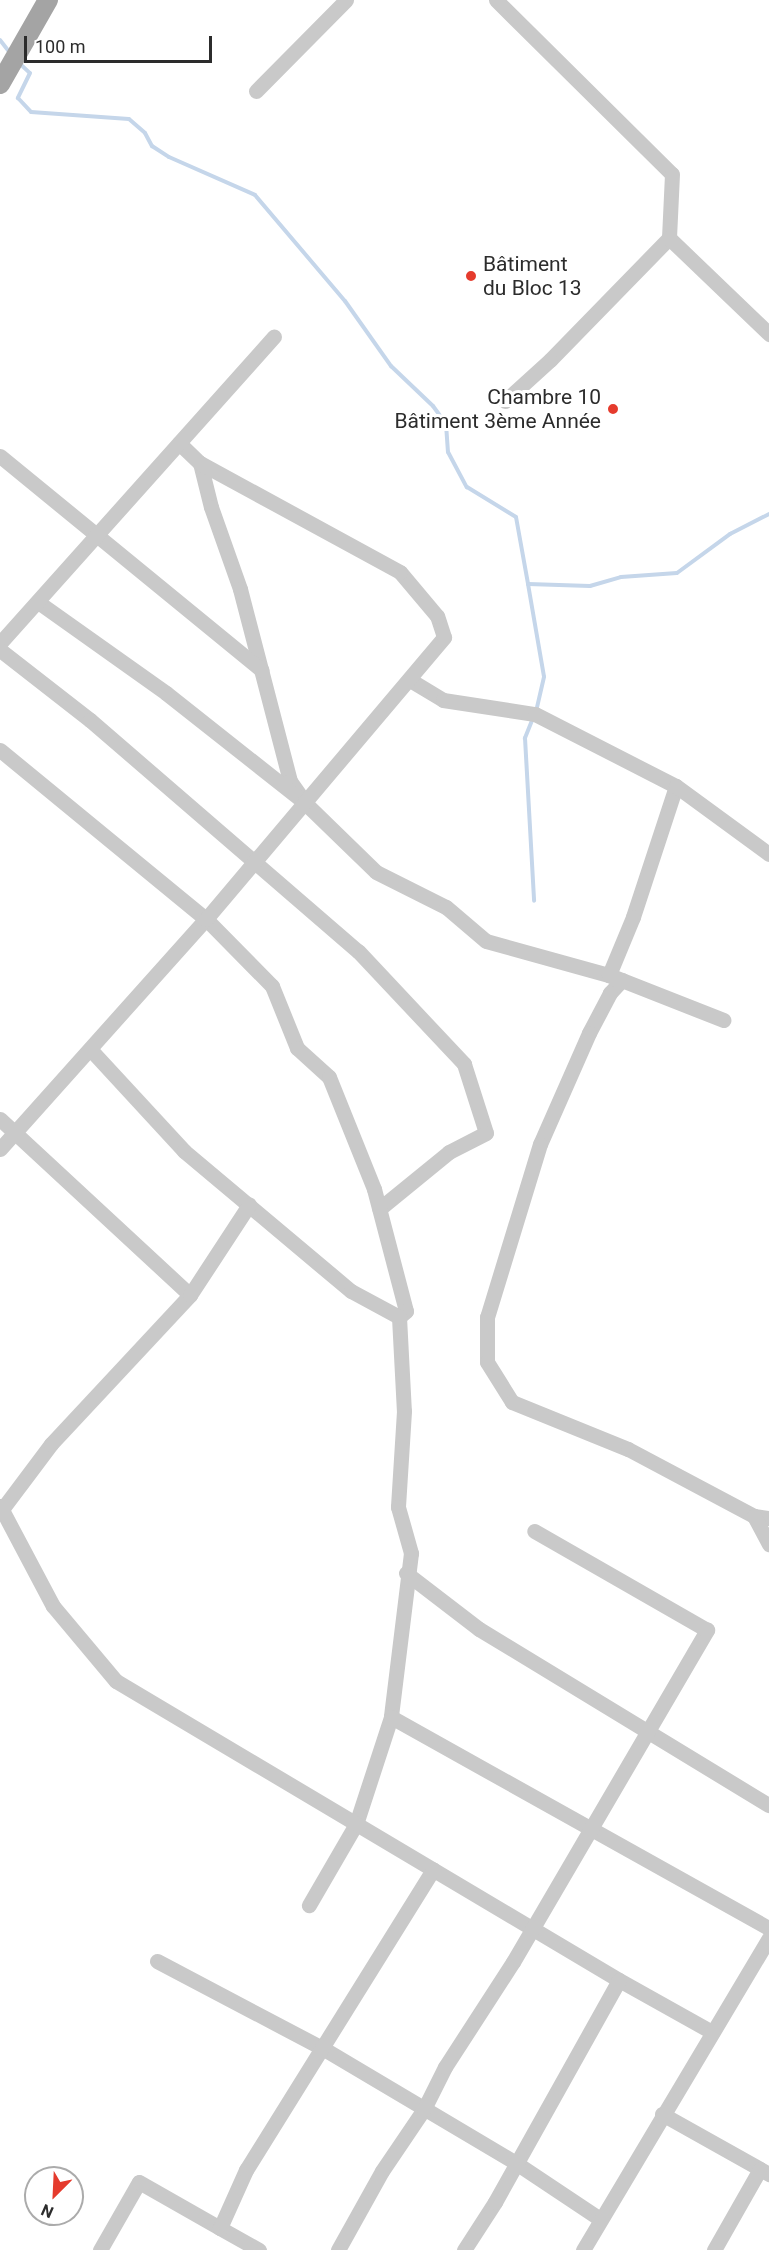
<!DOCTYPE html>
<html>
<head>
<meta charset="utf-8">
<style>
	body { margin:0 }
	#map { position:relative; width:769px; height:2250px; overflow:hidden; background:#fff; font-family:Roboto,sans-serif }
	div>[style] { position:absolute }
	.stream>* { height:4px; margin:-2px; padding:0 2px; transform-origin:2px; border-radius:2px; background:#c5d6ea }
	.minor>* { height:15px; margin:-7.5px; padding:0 7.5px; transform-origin:7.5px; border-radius:7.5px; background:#c9c9c9 }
	.major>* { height:20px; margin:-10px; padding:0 10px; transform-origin:10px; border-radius:10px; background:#a4a4a4 }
	.dots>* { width:16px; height:16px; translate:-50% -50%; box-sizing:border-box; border:3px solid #fff; border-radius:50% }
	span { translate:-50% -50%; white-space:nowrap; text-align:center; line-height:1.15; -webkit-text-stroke:6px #fff; paint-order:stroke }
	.poi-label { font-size:21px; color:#2c2c2c }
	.left { translate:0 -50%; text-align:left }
	.right { translate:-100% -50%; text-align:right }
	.north { position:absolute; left:24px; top:2166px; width:60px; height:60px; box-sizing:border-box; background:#fff; border:2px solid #ababab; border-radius:50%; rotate:204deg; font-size:16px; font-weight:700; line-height:24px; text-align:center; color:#2c2c2c }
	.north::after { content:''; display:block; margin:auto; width:21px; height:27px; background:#e53b2d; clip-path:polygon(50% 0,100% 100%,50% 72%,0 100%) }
	.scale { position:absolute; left:24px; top:36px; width:188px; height:27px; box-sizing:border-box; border:3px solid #2c2c2c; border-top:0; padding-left:8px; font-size:18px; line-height:21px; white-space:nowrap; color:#2c2c2c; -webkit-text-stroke:4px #fff; paint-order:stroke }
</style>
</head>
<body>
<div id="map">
	<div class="stream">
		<i style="left:0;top:40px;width:18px;rotate:52deg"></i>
		<i style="left:18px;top:62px;width:16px;rotate:43deg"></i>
		<i style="left:30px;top:73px;width:28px;rotate:116deg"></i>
		<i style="left:18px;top:98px;width:19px;rotate:47deg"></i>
		<i style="left:31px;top:112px;width:98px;rotate:4.1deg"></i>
		<i style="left:129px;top:119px;width:21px;rotate:41deg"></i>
		<i style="left:145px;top:133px;width:15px;rotate:62deg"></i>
		<i style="left:152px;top:146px;width:20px;rotate:33deg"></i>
		<i style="left:169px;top:157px;width:94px;rotate:23.8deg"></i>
		<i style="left:255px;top:195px;width:139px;rotate:49.7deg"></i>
		<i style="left:345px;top:301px;width:80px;rotate:54.7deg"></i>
		<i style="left:391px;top:366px;width:58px;rotate:43.6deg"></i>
		<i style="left:433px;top:406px;width:22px;rotate:54deg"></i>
		<i style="left:446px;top:424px;width:28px;rotate:86deg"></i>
		<i style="left:448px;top:452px;width:40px;rotate:62deg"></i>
		<i style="left:467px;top:487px;width:57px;rotate:31.5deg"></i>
		<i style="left:516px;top:517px;width:68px;rotate:79.8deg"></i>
		<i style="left:528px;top:584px;width:62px;rotate:1.8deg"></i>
		<i style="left:590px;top:586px;width:32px;rotate:-16deg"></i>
		<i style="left:621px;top:577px;width:56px;rotate:-4.1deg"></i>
		<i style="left:677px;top:573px;width:66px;rotate:-36.3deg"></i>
		<i style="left:730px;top:534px;width:44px;rotate:-27.1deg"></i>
		<i style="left:528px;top:584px;width:94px;rotate:80.2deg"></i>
		<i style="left:544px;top:677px;width:35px;rotate:103deg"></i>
		<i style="left:533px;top:718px;width:22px;rotate:112deg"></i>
		<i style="left:525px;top:738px;width:163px;rotate:86.8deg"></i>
	</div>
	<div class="minor">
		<i style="left:496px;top:0;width:247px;rotate:44.7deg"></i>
		<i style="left:672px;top:174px;width:64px;rotate:92.7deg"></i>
		<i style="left:669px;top:238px;width:170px;rotate:134.3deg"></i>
		<i style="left:550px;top:360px;width:61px;rotate:137.7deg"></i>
		<i style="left:256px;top:91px;width:128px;rotate:-45.3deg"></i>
		<i style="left:669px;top:238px;width:139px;rotate:43.8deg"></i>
		<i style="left:179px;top:443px;width:29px;rotate:44deg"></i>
		<i style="left:200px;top:463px;width:45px;rotate:76deg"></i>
		<i style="left:211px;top:507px;width:87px;rotate:70.5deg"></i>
		<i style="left:240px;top:589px;width:198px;rotate:75.4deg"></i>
		<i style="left:290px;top:781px;width:16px;rotate:55deg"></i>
		<i style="left:0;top:456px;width:338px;rotate:39.3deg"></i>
		<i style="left:38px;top:602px;width:157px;rotate:35.4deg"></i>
		<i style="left:166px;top:693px;width:176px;rotate:38.3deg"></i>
		<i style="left:304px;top:802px;width:100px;rotate:44.2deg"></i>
		<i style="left:376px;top:872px;width:78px;rotate:26.6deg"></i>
		<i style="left:446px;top:907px;width:52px;rotate:40.4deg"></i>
		<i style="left:486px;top:941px;width:128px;rotate:15.5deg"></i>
		<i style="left:609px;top:975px;width:123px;rotate:21.5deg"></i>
		<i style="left:0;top:643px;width:411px;rotate:-48.2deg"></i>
		<i style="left:0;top:650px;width:114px;rotate:37.9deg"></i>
		<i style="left:90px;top:720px;width:354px;rotate:40.8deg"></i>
		<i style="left:358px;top:951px;width:155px;rotate:46.8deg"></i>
		<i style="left:464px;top:1064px;width:72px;rotate:72.3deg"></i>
		<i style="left:486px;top:1133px;width:42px;rotate:152.8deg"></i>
		<i style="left:449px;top:1152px;width:90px;rotate:140.8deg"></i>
		<i style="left:410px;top:680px;width:39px;rotate:31deg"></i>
		<i style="left:443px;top:700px;width:93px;rotate:8.7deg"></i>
		<i style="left:535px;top:714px;width:158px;rotate:27.1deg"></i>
		<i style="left:676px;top:786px;width:138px;rotate:108.2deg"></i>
		<i style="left:633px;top:917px;width:63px;rotate:112.5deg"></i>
		<i style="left:0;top:750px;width:266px;rotate:39.4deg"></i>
		<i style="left:206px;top:919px;width:94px;rotate:45.4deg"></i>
		<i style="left:272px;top:986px;width:67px;rotate:68deg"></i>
		<i style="left:297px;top:1048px;width:43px;rotate:42.2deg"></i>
		<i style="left:329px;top:1077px;width:121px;rotate:68.1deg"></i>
		<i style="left:374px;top:1189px;width:126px;rotate:75.3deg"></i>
		<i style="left:406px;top:1311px;width:9px;rotate:139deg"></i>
		<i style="left:399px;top:1317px;width:94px;rotate:87deg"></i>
		<i style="left:404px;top:1411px;width:96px;rotate:93.6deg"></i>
		<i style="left:398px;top:1507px;width:48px;rotate:74.2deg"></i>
		<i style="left:411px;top:1553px;width:165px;rotate:97deg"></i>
		<i style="left:391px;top:1717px;width:113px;rotate:108.1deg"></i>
		<i style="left:356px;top:1824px;width:94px;rotate:120.1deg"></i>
		<i style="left:676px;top:786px;width:115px;rotate:36.2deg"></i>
		<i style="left:622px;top:980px;width:18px;rotate:133deg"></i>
		<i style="left:610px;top:993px;width:45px;rotate:117.7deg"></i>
		<i style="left:589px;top:1033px;width:121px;rotate:113.8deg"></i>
		<i style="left:540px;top:1144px;width:181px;rotate:107deg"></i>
		<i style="left:487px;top:1317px;width:45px;rotate:90deg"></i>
		<i style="left:487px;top:1362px;width:47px;rotate:58deg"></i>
		<i style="left:512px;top:1402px;width:125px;rotate:22.1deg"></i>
		<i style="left:628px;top:1449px;width:143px;rotate:28deg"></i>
		<i style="left:754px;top:1516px;width:15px;rotate:8deg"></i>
		<i style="left:90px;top:1049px;width:139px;rotate:47.3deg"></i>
		<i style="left:184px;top:1151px;width:218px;rotate:40deg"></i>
		<i style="left:351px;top:1291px;width:55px;rotate:28.4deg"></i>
		<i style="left:0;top:1119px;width:259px;rotate:42.8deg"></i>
		<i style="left:0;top:1149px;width:309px;rotate:-48.2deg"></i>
		<i style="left:206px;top:919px;width:369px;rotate:-49.8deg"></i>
		<i style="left:444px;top:637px;width:22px;rotate:-108deg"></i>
		<i style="left:437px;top:616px;width:57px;rotate:-130.1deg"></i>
		<i style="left:400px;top:572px;width:228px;rotate:-151.4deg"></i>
		<i style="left:0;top:1506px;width:113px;rotate:62.1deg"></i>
		<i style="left:53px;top:1606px;width:98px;rotate:50deg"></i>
		<i style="left:116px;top:1681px;width:585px;rotate:30.73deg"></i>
		<i style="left:619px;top:1980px;width:107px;rotate:29.2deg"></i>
		<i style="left:3px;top:1508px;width:80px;rotate:-53.1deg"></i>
		<i style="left:51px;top:1444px;width:204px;rotate:-47deg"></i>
		<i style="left:190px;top:1295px;width:108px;rotate:-56.8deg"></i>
		<i style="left:754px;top:1516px;width:32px;rotate:62deg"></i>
		<i style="left:406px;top:1573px;width:92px;rotate:37.5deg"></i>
		<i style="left:479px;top:1629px;width:339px;rotate:31.3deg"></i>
		<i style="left:391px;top:1717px;width:433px;rotate:29.2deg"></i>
		<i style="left:157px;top:1961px;width:189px;rotate:27.8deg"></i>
		<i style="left:324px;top:2049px;width:223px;rotate:30.7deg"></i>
		<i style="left:516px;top:2163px;width:101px;rotate:33.7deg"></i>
		<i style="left:662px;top:2114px;width:123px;rotate:29.3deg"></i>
		<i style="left:100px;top:2250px;width:78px;rotate:-60.2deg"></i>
		<i style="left:139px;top:2182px;width:93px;rotate:29.6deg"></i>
		<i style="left:259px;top:2250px;width:45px;rotate:-150.6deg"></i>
		<i style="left:220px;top:2228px;width:64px;rotate:-65.9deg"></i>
		<i style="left:246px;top:2170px;width:354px;rotate:-58.1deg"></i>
		<i style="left:338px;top:2250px;width:90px;rotate:-60.9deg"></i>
		<i style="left:382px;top:2171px;width:75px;rotate:-55.9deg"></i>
		<i style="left:424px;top:2109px;width:47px;rotate:-63.4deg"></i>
		<i style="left:445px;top:2067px;width:125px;rotate:-57.1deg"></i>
		<i style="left:513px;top:1962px;width:385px;rotate:-59.7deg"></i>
		<i style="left:707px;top:1630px;width:199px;rotate:-150.2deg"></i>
		<i style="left:464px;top:2250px;width:57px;rotate:-57.1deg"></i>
		<i style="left:495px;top:2202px;width:254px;rotate:-60.8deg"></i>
		<i style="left:583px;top:2250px;width:363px;rotate:-59.2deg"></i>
		<i style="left:714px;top:2250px;width:93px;rotate:-60.4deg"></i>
	</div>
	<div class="major">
		<i style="left:0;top:84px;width:97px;rotate:-60.3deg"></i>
	</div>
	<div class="dots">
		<i style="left:471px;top:276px;background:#e53b2d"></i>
		<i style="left:613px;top:409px;background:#e53b2d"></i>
	</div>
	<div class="poi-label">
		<span class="left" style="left:483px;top:276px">Bâtiment<br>du Bloc 13</span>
		<span class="right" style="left:601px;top:409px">Chambre 10<br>Bâtiment 3ème Année</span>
	</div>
	<div class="north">N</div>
	<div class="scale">100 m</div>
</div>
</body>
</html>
